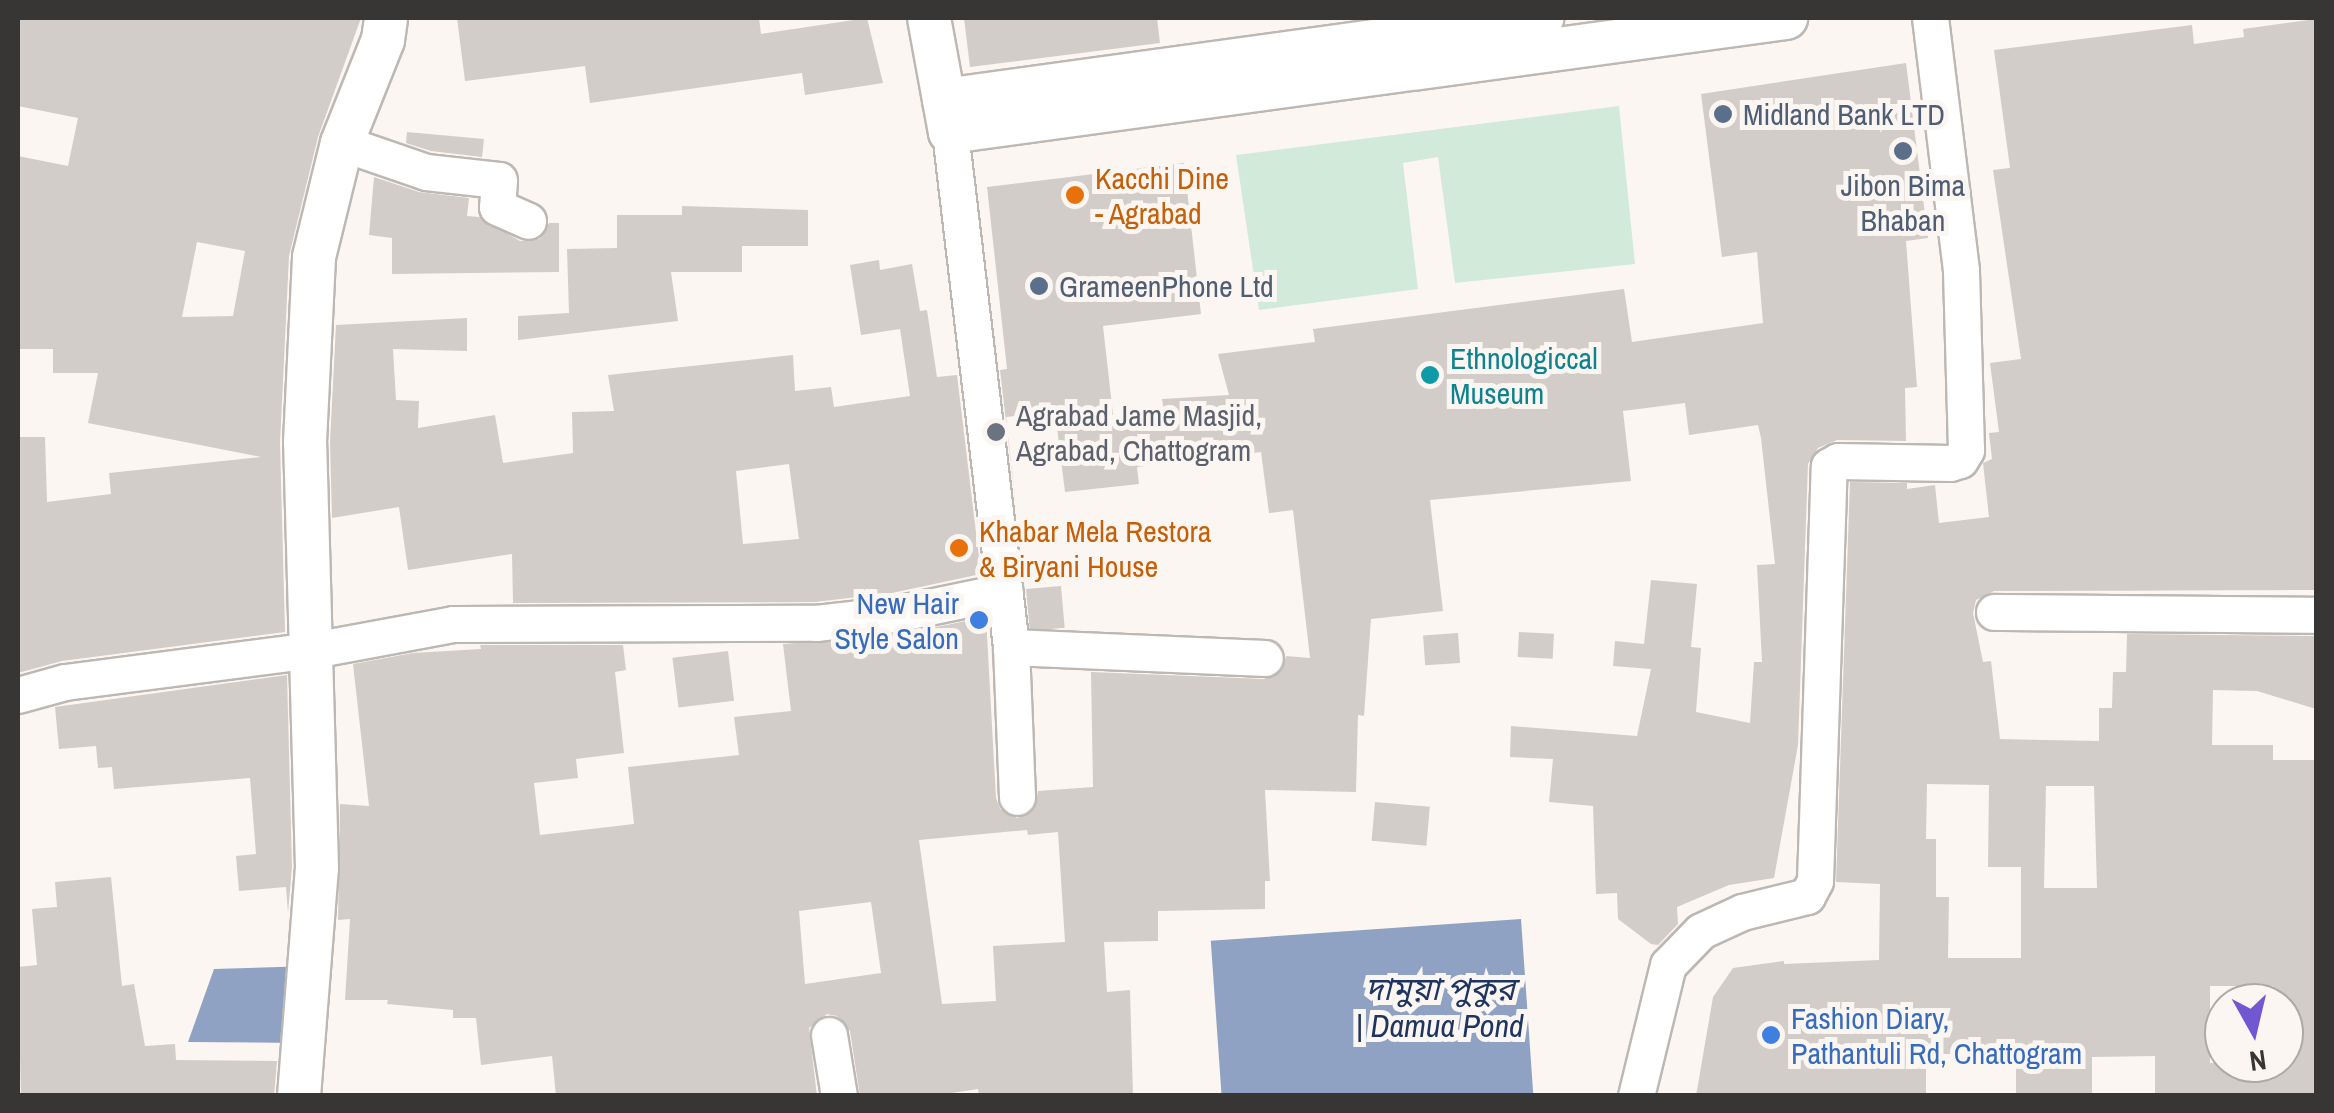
<!DOCTYPE html>
<html>
<head>
<meta charset="utf-8">
<style>
	body { margin:0 }
	#map { position:relative; width:2334px; height:1113px; overflow:hidden; background:#fcf6f2; font-family:"Archivo Narrow","Noto Sans Bengali",sans-serif }
	div>[style] { position:absolute }
	.green>* { inset:0; background:#d2eada }
	.water>* { inset:0; background:#8fa2c3; transform-origin:0 0 }
	.building>* { inset:0; background:#d2cdc9; transform-origin:0 0 }
	.roads { filter:drop-shadow(2px 0 #bdb8b4) drop-shadow(-2px 0 #bdb8b4) drop-shadow(0 2px #bdb8b4) drop-shadow(0 -2px #bdb8b4) }
	.minor>* { height:35px; margin:-17.5px; padding:0 17.5px; transform-origin:17.5px; border-radius:17.5px; background:#fff }
	.tertiary>* { height:42px; margin:-21px; padding:0 21px; transform-origin:21px; border-radius:21px; background:#fff }
	.dots>* { width:28px; height:28px; translate:-50% -50%; box-sizing:border-box; border:5px solid #fcf6f2; border-radius:50% }
	span { translate:-50% -50%; white-space:nowrap; text-align:center; line-height:1.15; -webkit-text-stroke:10px #fcf6f2; paint-order:stroke }
	.service-label { font-size:30px; color:#4e5e75 }
	.left { translate:0 -50%; text-align:left }
	.food-label { font-size:30px; color:#c56008 }
	.culture-label { font-size:30px; color:#0d838f }
	.worship-label { font-size:30px; color:#5b616d }
	.shop-label { font-size:30px; color:#366cbe }
	.right { translate:-100% -50%; text-align:right }
	.water-label { font-size:32px; color:#1d3560; font-style:italic }
	.frame { position:absolute; inset:0; border:20px solid #383635; pointer-events:none }
	.north { position:absolute; left:2204px; top:983px; width:100px; height:100px; box-sizing:border-box; background:#fcf6f2; border:2px solid #aea9a6; border-radius:50%; rotate:172deg; font-size:28px; font-weight:700; line-height:40px; text-align:center; color:#383635 }
	.north::after { content:''; display:block; margin:auto; width:35px; height:45px; background:#7158d2; clip-path:polygon(50% 0,100% 100%,50% 72%,0 100%) }
</style>
</head>
<body>
<div id="map">
	<div class="green">
		<i style="clip-path:polygon(1619px 106px,1635px 264px,1455px 283px,1438px 157px,1403px 163px,1418px 289px,1259px 310px,1236px 155px)"></i>
	</div>
	<div class="water">
		<i style="left:1521px;top:919px;width:176px;height:311px;rotate:86deg"></i>
		<i style="clip-path:polygon(314px 966px,298px 1043px,188px 1042px,214px 969px)"></i>
	</div>
	<div class="building">
		<i style="clip-path:polygon(evenodd,18px 18px,361px 18px,318px 137px,289px 256px,280px 443px,285px 632px,62px 661px,18px 673px,18px 437px,45px 437px,47px 502px,111px 494px,109px 473px,261px 457px,88px 423px,98px 373px,53px 373px,53px 349px,18px 349px,18px 156px,68px 166px,78px 118px,18px 106px,18px 18px,197px 242px,245px 251px,233px 316px,182px 317px,197px 242px)"></i>
		<i style="clip-path:polygon(457px 18px,759px 18px,761px 34px,867px 18px,883px 83px,805px 95px,802px 73px,590px 103px,585px 66px,465px 81px)"></i>
		<i style="clip-path:polygon(964px 18px,1157px 18px,1160px 43px,970px 67px)"></i>
		<i style="clip-path:polygon(evenodd,2316px 19px,2316px 590px,1994px 591px,1976px 600px,1973px 613px,1983px 662px,1991px 661px,2000px 739px,2099px 741px,2099px 708px,2112px 708px,2113px 672px,2126px 672px,2127px 634px,2316px 636px,2316px 709px,2257px 691px,2213px 690px,2212px 745px,2273px 745px,2273px 760px,2316px 760px,2316px 1096px,2155px 1096px,2155px 1056px,2092px 1057px,2092px 1096px,2016px 1096px,2016px 1054px,1926px 1054px,1926px 1094px,1696px 1096px,1713px 997px,1733px 968px,1784px 961px,1784px 964px,1879px 960px,1880px 884px,1836px 882px,1850px 482px,1907px 483px,1907px 489px,1935px 485px,1939px 523px,1989px 517px,1983px 463px,1992px 459px,1989px 433px,1999px 432px,1990px 363px,2021px 359px,1993px 170px,2010px 168px,1994px 50px,2192px 25px,2194px 44px,2244px 37px,2243px 29px,2316px 19px,1927px 784px,1989px 785px,1988px 867px,2021px 867px,2021px 958px,1948px 958px,1949px 897px,1936px 897px,1936px 839px,1926px 839px,1927px 784px,2316px 19px,2046px 786px,2094px 786px,2097px 888px,2044px 888px,2046px 786px,2316px 19px,2210px 986px,2273px 986px,2273px 1003px,2284px 1003px,2284px 1063px,2210px 1063px,2210px 986px)"></i>
		<i style="clip-path:polygon(evenodd,1906px 63px,1928px 238px,1906px 241px,1917px 387px,1905px 388px,1906px 441px,1837px 440px,1818px 448px,1808px 464px,1798px 745px,1774px 878px,1729px 885px,1677px 907px,1678px 924px,1658px 945px,1651px 944px,1618px 919px,1617px 893px,1596px 894px,1593px 806px,1549px 802px,1553px 759px,1510px 757px,1511px 726px,1637px 736px,1651px 669px,1613px 666px,1615px 641px,1644px 644px,1651px 580px,1697px 584px,1691px 647px,1701px 648px,1696px 712px,1750px 723px,1754px 662px,1762px 662px,1757px 565px,1775px 564px,1761px 438px,1758px 425px,1689px 435px,1685px 403px,1623px 411px,1631px 481px,1430px 500px,1443px 611px,1371px 619px,1364px 716px,1358px 715px,1356px 792px,1265px 790px,1270px 881px,1265px 881px,1265px 909px,1158px 911px,1158px 941px,1104px 942px,1107px 992px,1130px 990px,1133px 1096px,979px 1096px,978px 1089px,932px 1096px,860px 1096px,850px 1031px,837px 1016px,827px 1014px,809px 1028px,817px 1096px,556px 1096px,552px 1056px,481px 1065px,476px 1018px,453px 1018px,453px 1010px,387px 1004px,388px 1000px,345px 1000px,350px 919px,338px 920px,340px 804px,369px 806px,353px 664px,413px 653px,481px 649px,480px 645px,623px 645px,626px 670px,615px 672px,624px 753px,576px 759px,578px 778px,534px 783px,540px 835px,634px 824px,628px 767px,739px 755px,734px 717px,791px 711px,783px 644px,897px 635px,986px 617px,996px 798px,1000px 809px,1017px 818px,1035px 808px,1038px 791px,1093px 787px,1091px 672px,1264px 679px,1282px 670px,1286px 656px,1310px 658px,1293px 510px,1269px 513px,1261px 452px,1137px 467px,1139px 484px,1065px 492px,1055px 412px,1006px 417px,1017px 516px,1000px 370px,1007px 369px,987px 187px,1184px 163px,1201px 314px,1103px 326px,1114px 423px,1165px 417px,1162px 399px,1229px 395px,1218px 354px,1315px 342px,1313px 329px,1624px 289px,1632px 342px,1763px 323px,1757px 252px,1722px 257px,1701px 94px,1906px 63px,1027px 830px,1028px 835px,1058px 832px,1065px 942px,993px 946px,996px 1001px,942px 1004px,919px 840px,1027px 830px,1906px 63px,871px 902px,881px 973px,805px 984px,799px 911px,871px 902px)"></i>
		<i style="clip-path:polygon(407px 132px,484px 139px,482px 157px,431px 151px,406px 143px)"></i>
		<i style="clip-path:polygon(374px 177px,419px 192px,469px 198px,467px 216px,479px 217px,520px 241px,540px 239px,549px 223px,559px 223px,559px 272px,392px 274px,392px 238px,369px 235px)"></i>
		<i style="clip-path:polygon(682px 206px,808px 210px,808px 246px,742px 246px,742px 272px,671px 272px,678px 321px,518px 340px,518px 316px,569px 313px,567px 249px,617px 248px,617px 215px,682px 215px)"></i>
		<i style="clip-path:polygon(evenodd,879px 260px,880px 270px,912px 264px,920px 311px,927px 310px,937px 377px,957px 375px,981px 574px,892px 593px,815px 602px,513px 603px,512px 554px,408px 570px,399px 507px,332px 518px,330px 442px,336px 325px,467px 318px,467px 351px,393px 349px,396px 400px,419px 401px,418px 428px,495px 415px,503px 463px,573px 453px,572px 412px,614px 411px,608px 375px,793px 355px,795px 391px,831px 387px,834px 407px,910px 396px,900px 329px,861px 335px,850px 265px,879px 260px,789px 464px,799px 539px,743px 544px,736px 471px,789px 464px)"></i>
		<i style="left:1061px;top:586px;width:42px;height:35px;rotate:85deg"></i>
		<i style="left:1519px;top:632px;width:35px;height:25px;rotate:3deg"></i>
		<i style="left:1458px;top:633px;width:30px;height:35px;rotate:86deg"></i>
		<i style="left:728px;top:651px;width:50px;height:56px;rotate:83deg"></i>
		<i style="clip-path:polygon(287px 675px,292px 867px,288px 913px,286px 887px,239px 891px,236px 856px,256px 854px,250px 778px,114px 789px,112px 767px,98px 768px,96px 746px,59px 749px,55px 707px)"></i>
		<i style="left:1375px;top:802px;width:55px;height:39px;rotate:5deg"></i>
		<i style="clip-path:polygon(111px 877px,122px 986px,134px 984px,145px 1046px,175px 1044px,176px 1060px,277px 1061px,274px 1096px,21px 1096px,18px 967px,37px 965px,32px 909px,57px 907px,55px 882px)"></i>
	</div>
	<div class="roads">
		<div class="minor">
			<i style="left:950px;top:132px;width:519px;rotate:83.24deg"></i>
			<i style="left:1011px;top:647px;width:150px;rotate:87.7deg"></i>
			<i style="left:342px;top:143px;width:89px;rotate:19deg"></i>
			<i style="left:426px;top:172px;width:73px;rotate:6.3deg"></i>
			<i style="left:499px;top:180px;width:27px;rotate:94deg"></i>
			<i style="left:497px;top:207px;width:34px;rotate:24deg"></i>
			<i style="left:1994px;top:612px;width:322px;rotate:0.5deg"></i>
			<i style="left:1011px;top:647px;width:254px;rotate:2.5deg"></i>
			<i style="left:18px;top:695px;width:49px;rotate:-15.5deg"></i>
			<i style="left:65px;top:682px;width:250px;rotate:-7.4deg"></i>
			<i style="left:313px;top:650px;width:142px;rotate:-10.5deg"></i>
			<i style="left:453px;top:624px;width:363px;rotate:-0.2deg"></i>
			<i style="left:816px;top:623px;width:80px;rotate:-6.5deg"></i>
			<i style="left:895px;top:614px;width:112px;rotate:-11.8deg"></i>
			<i style="left:829px;top:1035px;width:62px;rotate:80.7deg"></i>
			<i style="left:1636px;top:1096px;width:135px;rotate:-76.3deg"></i>
			<i style="left:1668px;top:965px;width:47px;rotate:-45.9deg"></i>
			<i style="left:1701px;top:931px;width:45px;rotate:-24.9deg"></i>
			<i style="left:1742px;top:912px;width:67px;rotate:-13.8deg"></i>
			<i style="left:1807px;top:896px;width:17px;rotate:-62deg"></i>
			<i style="left:1815px;top:881px;width:415px;rotate:-88.1deg"></i>
			<i style="left:1829px;top:466px;width:10px;rotate:-29deg"></i>
			<i style="left:1838px;top:461px;width:112px;rotate:1deg"></i>
			<i style="left:1950px;top:463px;width:10px;rotate:-17deg"></i>
			<i style="left:1960px;top:460px;width:12px;rotate:-59deg"></i>
			<i style="left:1966px;top:450px;width:180px;rotate:-91.6deg"></i>
			<i style="left:1961px;top:270px;width:254px;rotate:-97deg"></i>
		</div>
		<div class="tertiary">
			<i style="left:929px;top:18px;width:116px;rotate:79.6deg"></i>
			<i style="left:950px;top:132px;width:844px;rotate:-7.77deg"></i>
			<i style="left:944px;top:100px;width:604px;rotate:-7.81deg"></i>
			<i style="left:299px;top:1096px;width:229px;rotate:-85.5deg"></i>
			<i style="left:317px;top:868px;width:426px;rotate:-91.6deg"></i>
			<i style="left:305px;top:442px;width:185px;rotate:-87.2deg"></i>
			<i style="left:314px;top:257px;width:117px;rotate:-76.2deg"></i>
			<i style="left:342px;top:143px;width:111px;rotate:-68.3deg"></i>
			<i style="left:383px;top:40px;width:22px;rotate:-82deg"></i>
		</div>
	</div>
	<div class="dots">
		<i style="left:1723px;top:114px;background:#5c6f8a"></i>
		<i style="left:1903px;top:151px;background:#5c6f8a"></i>
		<i style="left:1075px;top:195px;background:#e8710a"></i>
		<i style="left:1039px;top:286px;background:#5c6f8a"></i>
		<i style="left:1430px;top:375px;background:#0f9aa8"></i>
		<i style="left:996px;top:432px;background:#6b7280"></i>
		<i style="left:959px;top:548px;background:#e8710a"></i>
		<i style="left:979px;top:620px;background:#3f7fe0"></i>
		<i style="left:1771px;top:1035px;background:#3f7fe0"></i>
	</div>
	<div class="service-label">
		<span class="left" style="left:1743px;top:114px">Midland Bank LTD</span>
		<span style="left:1903px;top:202px">Jibon Bima<br>Bhaban</span>
		<span class="left" style="left:1059px;top:286px">GrameenPhone Ltd</span>
	</div>
	<div class="food-label">
		<span class="left" style="left:1095px;top:195px">Kacchi Dine<br>- Agrabad</span>
		<span class="left" style="left:979px;top:548px">Khabar Mela Restora<br>&amp; Biryani House</span>
	</div>
	<div class="culture-label">
		<span class="left" style="left:1450px;top:375px">Ethnologiccal<br>Museum</span>
	</div>
	<div class="worship-label">
		<span class="left" style="left:1016px;top:432px">Agrabad Jame Masjid,<br>Agrabad, Chattogram</span>
	</div>
	<div class="shop-label">
		<span class="right" style="left:959px;top:620px">New Hair<br>Style Salon</span>
		<span class="left" style="left:1791px;top:1035px">Fashion Diary,<br>Pathantuli Rd, Chattogram</span>
	</div>
	<div class="water-label">
		<span style="left:1440px;top:1008px">দামুয়া পুকুর<br>| Damua Pond</span>
	</div>
	<div class="frame"></div>
	<div class="north">N</div>
</div>
</body>
</html>
